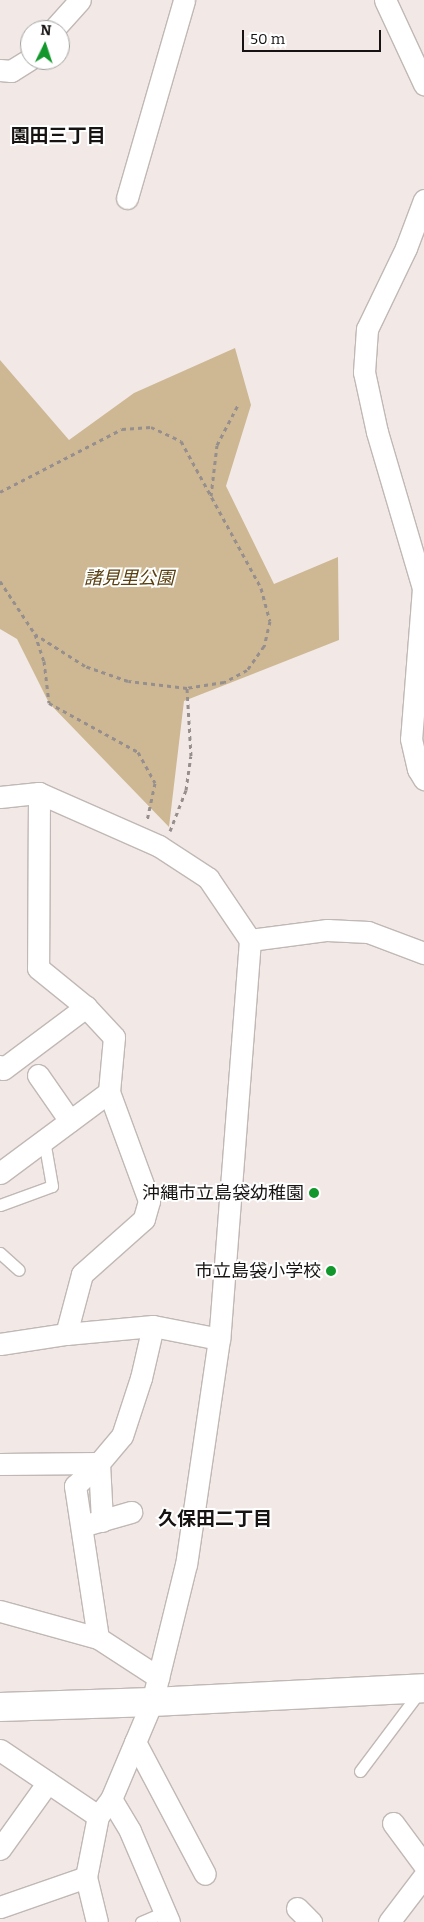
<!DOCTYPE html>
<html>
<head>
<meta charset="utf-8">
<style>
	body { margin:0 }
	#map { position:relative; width:424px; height:1922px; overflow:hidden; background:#f2e9e6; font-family:Bitter,"Noto Sans JP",serif }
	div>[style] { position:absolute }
	.green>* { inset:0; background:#ceb894 }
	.path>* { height:3px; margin-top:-1.5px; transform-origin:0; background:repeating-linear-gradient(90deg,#968f8d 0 4px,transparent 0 8px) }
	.roads { filter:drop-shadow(1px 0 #c0b8b5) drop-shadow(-1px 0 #c0b8b5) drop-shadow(0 1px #c0b8b5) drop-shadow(0 -1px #c0b8b5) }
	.lane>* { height:11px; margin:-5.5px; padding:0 5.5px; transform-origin:5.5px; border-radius:5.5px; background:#fff }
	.street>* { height:21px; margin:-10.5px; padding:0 10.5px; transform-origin:10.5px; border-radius:10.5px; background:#fff }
	.secondary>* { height:28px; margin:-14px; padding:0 14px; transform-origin:14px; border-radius:14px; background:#fff }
	.dots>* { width:14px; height:14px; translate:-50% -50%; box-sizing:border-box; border:2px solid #fff; border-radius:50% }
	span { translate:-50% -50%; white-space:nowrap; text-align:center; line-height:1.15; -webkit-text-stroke:4px #fff; paint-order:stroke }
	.park-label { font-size:18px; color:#5a4010; font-style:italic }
	.poi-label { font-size:18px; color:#161312 }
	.right { translate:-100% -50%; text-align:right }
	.neighbourhood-label { font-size:19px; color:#161312; font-weight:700 }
	.north { position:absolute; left:20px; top:20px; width:50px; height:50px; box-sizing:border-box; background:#fff; border:1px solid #a2a1a0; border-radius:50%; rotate:4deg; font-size:14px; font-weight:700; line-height:20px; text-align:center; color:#161312 }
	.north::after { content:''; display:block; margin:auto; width:18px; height:22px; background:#11972c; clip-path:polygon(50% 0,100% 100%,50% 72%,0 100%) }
	.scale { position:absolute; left:242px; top:30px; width:139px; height:22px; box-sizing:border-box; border:2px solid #161312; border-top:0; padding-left:6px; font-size:15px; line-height:18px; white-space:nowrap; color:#161312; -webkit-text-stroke:4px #fff; paint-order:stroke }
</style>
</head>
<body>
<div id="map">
	<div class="green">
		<i style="clip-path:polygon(235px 348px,251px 405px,226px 486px,274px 584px,338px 557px,339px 640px,184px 701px,169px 827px,49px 703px,17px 639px,0 629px,0 360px,69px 440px,134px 393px)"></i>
	</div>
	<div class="path">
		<i style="left:0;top:492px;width:137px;rotate:-27.3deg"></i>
		<i style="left:122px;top:429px;width:29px;rotate:-4deg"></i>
		<i style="left:151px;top:427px;width:33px;rotate:25deg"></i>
		<i style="left:181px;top:441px;width:167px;rotate:61.4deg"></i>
		<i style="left:261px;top:588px;width:34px;rotate:75deg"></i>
		<i style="left:270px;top:621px;width:26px;rotate:103deg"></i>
		<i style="left:264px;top:646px;width:29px;rotate:125deg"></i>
		<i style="left:247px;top:670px;width:26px;rotate:152deg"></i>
		<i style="left:224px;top:682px;width:37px;rotate:171deg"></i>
		<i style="left:187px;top:688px;width:59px;rotate:-173.2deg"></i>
		<i style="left:128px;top:681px;width:46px;rotate:-160.8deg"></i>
		<i style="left:85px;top:666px;width:59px;rotate:-147.4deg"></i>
		<i style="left:211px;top:496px;width:51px;rotate:-83.3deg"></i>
		<i style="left:217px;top:445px;width:47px;rotate:-62.4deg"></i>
		<i style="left:0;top:581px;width:64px;rotate:56.6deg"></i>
		<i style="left:35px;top:634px;width:28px;rotate:72deg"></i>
		<i style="left:44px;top:661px;width:42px;rotate:83.2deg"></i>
		<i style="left:49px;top:703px;width:102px;rotate:28.8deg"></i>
		<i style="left:138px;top:752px;width:35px;rotate:61deg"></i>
		<i style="left:155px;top:783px;width:38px;rotate:102deg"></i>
		<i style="left:170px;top:831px;width:44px;rotate:-68.7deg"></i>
		<i style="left:186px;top:790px;width:34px;rotate:-82deg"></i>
		<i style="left:191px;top:756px;width:68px;rotate:-93.4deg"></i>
	</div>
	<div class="roads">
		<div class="lane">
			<i style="left:0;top:1205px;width:55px;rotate:-20.1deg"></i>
			<i style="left:52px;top:1186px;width:47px;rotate:-99.9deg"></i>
			<i style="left:0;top:1253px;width:25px;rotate:42deg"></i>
			<i style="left:360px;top:1771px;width:100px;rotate:-53.1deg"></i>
			<i style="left:141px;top:1922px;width:26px;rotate:-23deg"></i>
		</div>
		<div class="street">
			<i style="left:385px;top:0;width:93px;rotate:65.1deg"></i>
			<i style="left:53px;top:30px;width:40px;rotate:-48deg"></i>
			<i style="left:0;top:70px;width:11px;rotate:5deg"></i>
			<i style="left:11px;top:71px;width:22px;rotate:-32deg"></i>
			<i style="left:127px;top:198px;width:206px;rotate:-73.9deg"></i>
			<i style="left:424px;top:200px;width:51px;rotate:110.6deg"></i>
			<i style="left:406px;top:248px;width:90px;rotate:115.7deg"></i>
			<i style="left:367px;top:329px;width:43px;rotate:94deg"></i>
			<i style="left:364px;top:372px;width:61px;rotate:77.8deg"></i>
			<i style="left:377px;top:432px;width:163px;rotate:73.6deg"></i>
			<i style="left:423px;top:588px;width:151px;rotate:94.5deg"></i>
			<i style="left:411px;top:739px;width:31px;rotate:77deg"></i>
			<i style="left:418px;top:769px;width:12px;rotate:59deg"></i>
			<i style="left:39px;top:793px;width:175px;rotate:90.3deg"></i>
			<i style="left:38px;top:968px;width:62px;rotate:39.1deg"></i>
			<i style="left:86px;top:1007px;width:41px;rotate:47deg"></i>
			<i style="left:114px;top:1037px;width:55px;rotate:95.2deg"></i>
			<i style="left:109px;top:1092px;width:116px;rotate:69.8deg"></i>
			<i style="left:149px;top:1201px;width:19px;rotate:106deg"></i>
			<i style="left:144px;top:1219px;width:83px;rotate:138.4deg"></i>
			<i style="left:82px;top:1274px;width:62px;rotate:104.9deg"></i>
			<i style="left:0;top:797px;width:39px;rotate:-6deg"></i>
			<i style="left:39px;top:793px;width:131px;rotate:23.8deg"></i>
			<i style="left:159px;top:846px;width:59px;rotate:33.1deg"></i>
			<i style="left:208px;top:878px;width:75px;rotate:55.9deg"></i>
			<i style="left:250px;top:940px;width:400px;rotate:94.4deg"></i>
			<i style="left:219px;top:1339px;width:227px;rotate:98.3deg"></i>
			<i style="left:186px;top:1564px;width:142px;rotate:103.8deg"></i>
			<i style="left:152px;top:1702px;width:105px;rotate:112.9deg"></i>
			<i style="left:111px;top:1799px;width:21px;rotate:127deg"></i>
			<i style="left:98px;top:1816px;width:62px;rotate:101.1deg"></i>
			<i style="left:86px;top:1877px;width:46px;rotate:76.3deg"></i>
			<i style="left:250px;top:940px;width:78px;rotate:-7.4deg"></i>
			<i style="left:327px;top:930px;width:41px;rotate:2.8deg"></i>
			<i style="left:368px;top:932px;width:60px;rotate:20.6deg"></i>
			<i style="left:0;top:1066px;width:4px;rotate:45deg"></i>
			<i style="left:3px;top:1069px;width:104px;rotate:-36.8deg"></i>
			<i style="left:38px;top:1075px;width:56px;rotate:55.2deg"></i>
			<i style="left:0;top:1173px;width:136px;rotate:-36.6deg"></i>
			<i style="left:0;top:1344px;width:67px;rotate:-8.6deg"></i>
			<i style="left:66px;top:1334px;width:87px;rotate:-5.3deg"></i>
			<i style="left:153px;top:1326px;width:67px;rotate:11.1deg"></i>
			<i style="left:99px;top:1463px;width:58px;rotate:87deg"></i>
			<i style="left:0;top:1464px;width:99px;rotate:-0.6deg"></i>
			<i style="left:99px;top:1463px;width:35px;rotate:-50deg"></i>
			<i style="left:122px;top:1436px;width:61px;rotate:-71.9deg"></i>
			<i style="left:141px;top:1378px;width:53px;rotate:-77deg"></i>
			<i style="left:89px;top:1524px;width:44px;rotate:-15.9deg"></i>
			<i style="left:0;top:1611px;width:102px;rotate:15.4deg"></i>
			<i style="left:98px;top:1638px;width:72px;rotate:33deg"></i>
			<i style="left:98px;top:1638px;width:154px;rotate:-98.6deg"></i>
			<i style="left:75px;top:1486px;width:33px;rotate:-44deg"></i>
			<i style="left:135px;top:1742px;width:149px;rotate:62.1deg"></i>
			<i style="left:0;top:1750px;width:118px;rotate:34deg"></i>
			<i style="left:111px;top:1799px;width:37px;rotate:59deg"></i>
			<i style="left:130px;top:1831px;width:99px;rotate:66.8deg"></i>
			<i style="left:393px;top:1823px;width:52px;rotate:53.6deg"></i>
			<i style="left:0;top:1849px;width:82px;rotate:-54.4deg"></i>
			<i style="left:0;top:1907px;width:91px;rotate:-19.2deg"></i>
			<i style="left:297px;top:1908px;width:20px;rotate:45deg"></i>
			<i style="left:389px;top:1922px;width:58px;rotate:-52.7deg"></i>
		</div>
		<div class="secondary">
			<i style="left:0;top:1707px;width:152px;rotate:-1.9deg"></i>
			<i style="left:152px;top:1702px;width:272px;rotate:-2.9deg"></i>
		</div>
	</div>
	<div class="dots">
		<i style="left:314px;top:1193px;background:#11972c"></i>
		<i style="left:331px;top:1271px;background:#11972c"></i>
	</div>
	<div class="park-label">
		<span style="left:129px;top:578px">諸見里公園</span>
	</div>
	<div class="poi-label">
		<span class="right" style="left:304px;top:1193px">沖縄市立島袋幼稚園</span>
		<span class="right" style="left:321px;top:1271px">市立島袋小学校</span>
	</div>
	<div class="neighbourhood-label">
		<span style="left:58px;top:136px">園田三丁目</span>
		<span style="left:215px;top:1519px">久保田二丁目</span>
	</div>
	<div class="north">N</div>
	<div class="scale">50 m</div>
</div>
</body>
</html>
